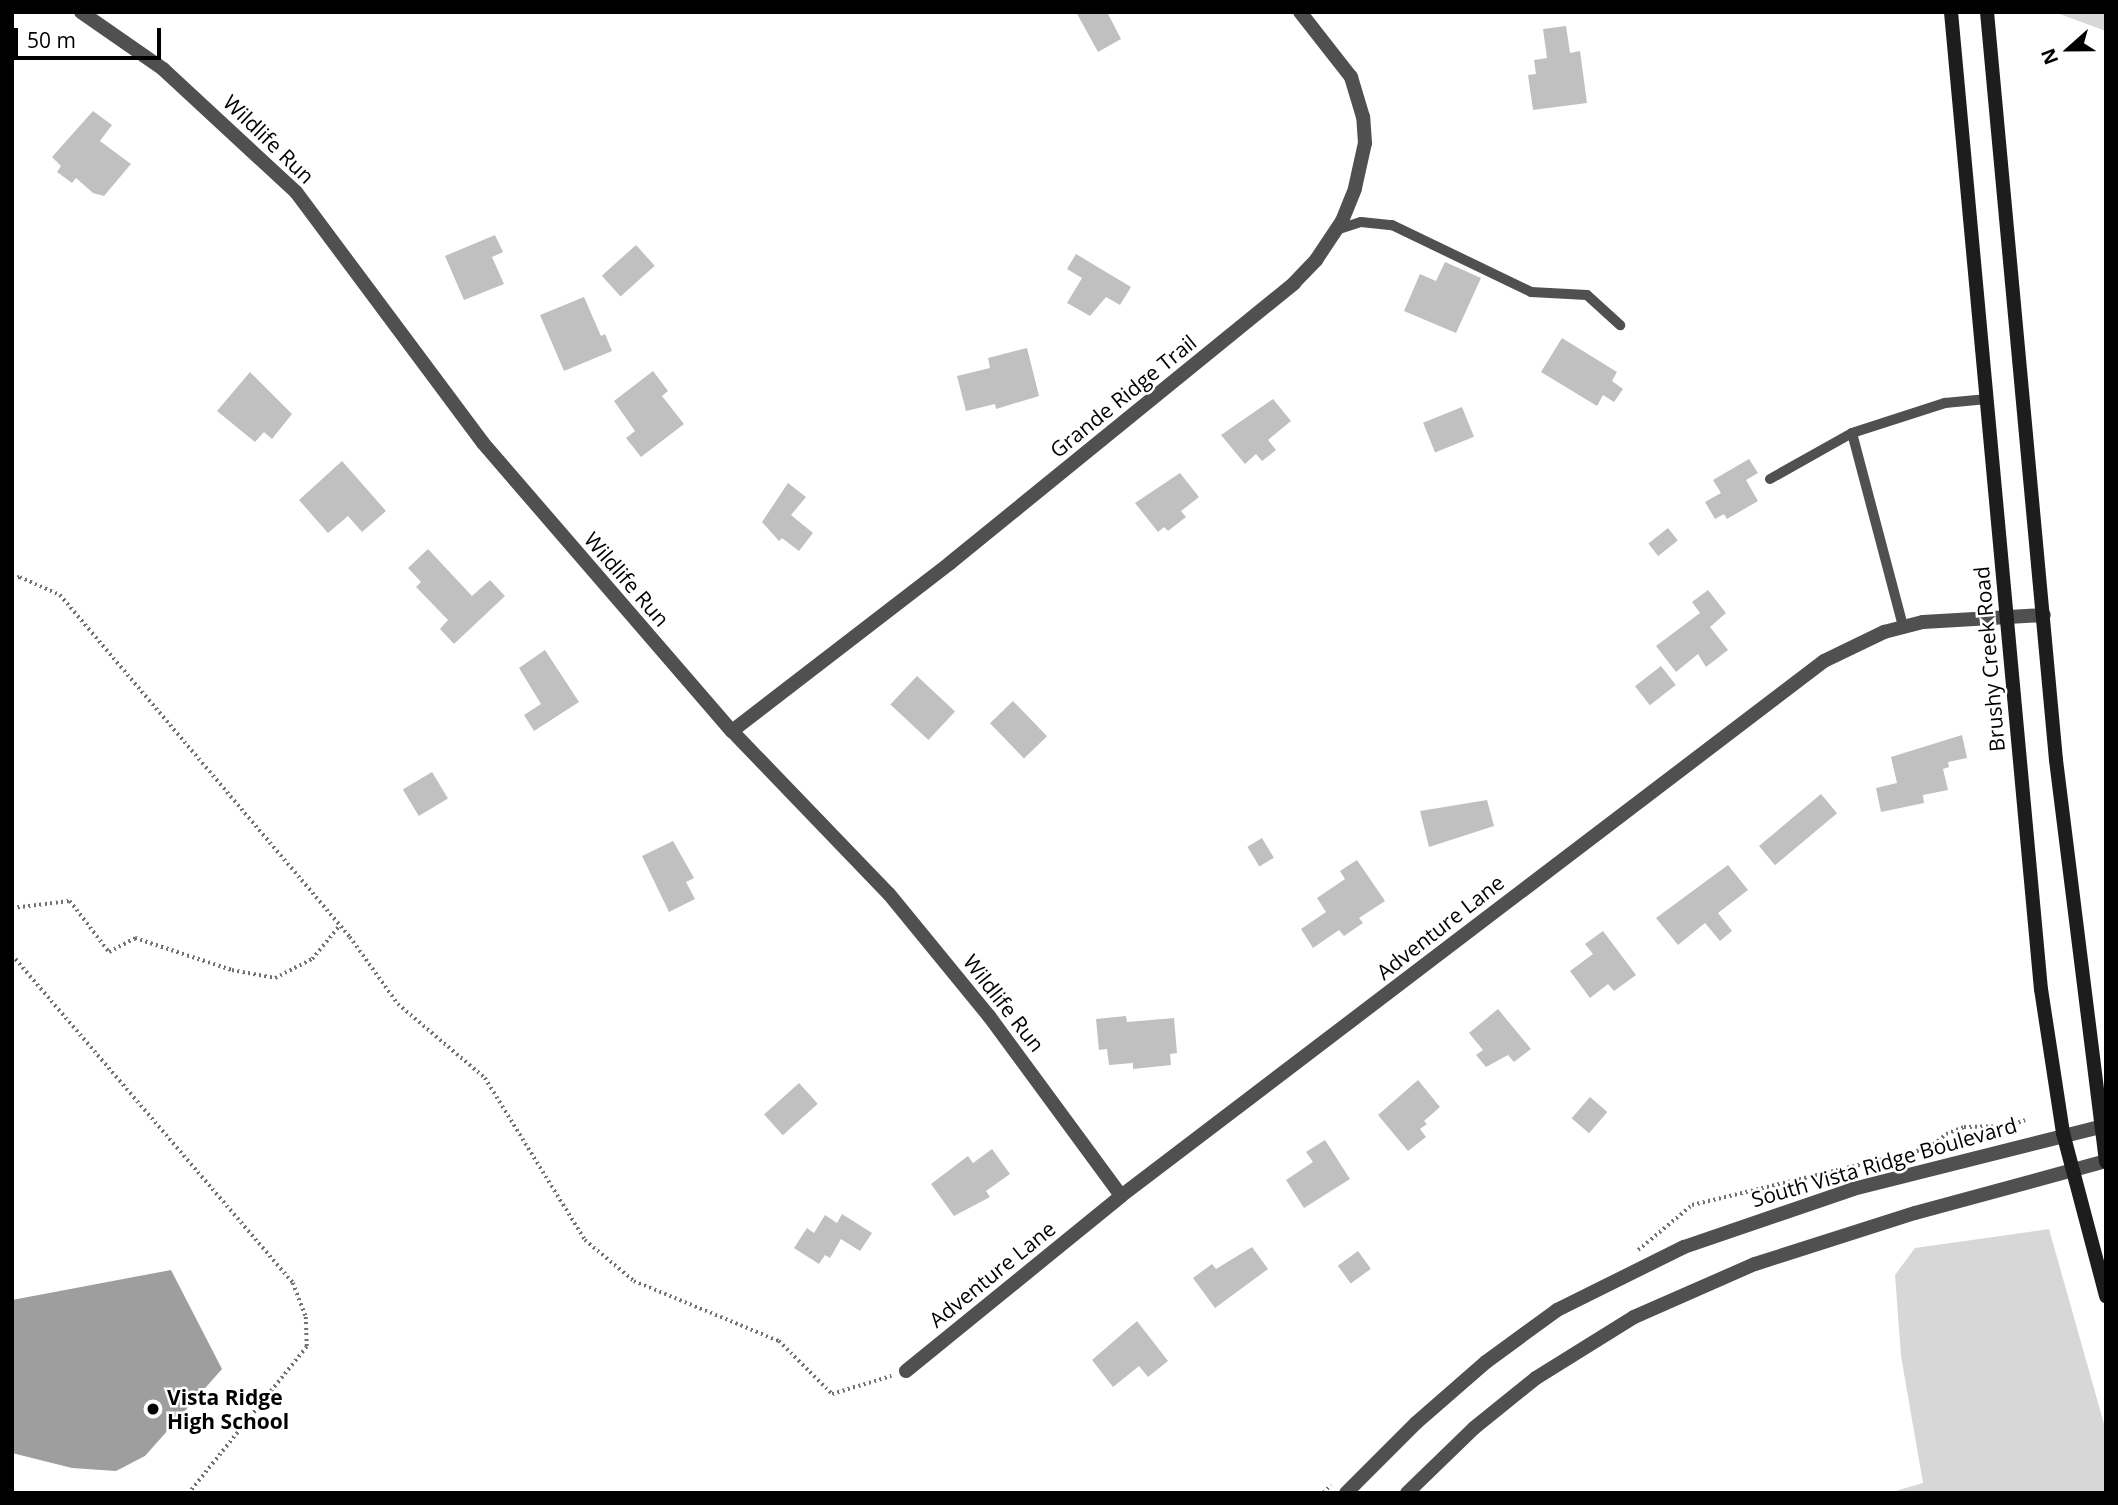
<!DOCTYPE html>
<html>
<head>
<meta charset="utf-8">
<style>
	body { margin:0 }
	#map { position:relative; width:2118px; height:1505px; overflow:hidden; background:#fff; font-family:"Open Sans",sans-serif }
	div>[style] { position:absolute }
	.green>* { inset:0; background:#d7d7d7 }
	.water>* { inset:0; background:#9e9e9e }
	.building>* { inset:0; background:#c0c0c0; transform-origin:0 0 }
	.path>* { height:3.5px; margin-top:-1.75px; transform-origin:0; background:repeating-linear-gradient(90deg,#727272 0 2px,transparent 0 5.5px) }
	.service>* { height:10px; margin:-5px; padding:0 5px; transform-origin:5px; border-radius:5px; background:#505050 }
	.minor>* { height:14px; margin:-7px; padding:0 7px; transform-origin:7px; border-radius:7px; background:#505050 }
	.tertiary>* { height:14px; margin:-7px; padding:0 7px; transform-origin:7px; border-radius:7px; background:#505050 }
	.secondary>* { height:14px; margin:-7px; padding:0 7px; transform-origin:7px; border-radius:7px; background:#1d1d1d }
	.dots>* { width:19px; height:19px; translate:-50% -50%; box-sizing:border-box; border:4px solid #fff; border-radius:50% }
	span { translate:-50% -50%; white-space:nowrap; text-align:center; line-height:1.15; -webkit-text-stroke:5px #fff; paint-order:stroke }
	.street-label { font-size:21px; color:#000 }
	.poi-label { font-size:21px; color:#000; font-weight:700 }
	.left { translate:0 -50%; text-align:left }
	.frame { position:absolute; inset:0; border:14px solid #000; pointer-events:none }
	.north { position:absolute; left:2034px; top:14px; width:70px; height:70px; -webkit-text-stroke:5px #fff; paint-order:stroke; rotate:249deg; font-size:19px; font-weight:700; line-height:28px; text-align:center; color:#000 }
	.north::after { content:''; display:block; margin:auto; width:24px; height:32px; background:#000; clip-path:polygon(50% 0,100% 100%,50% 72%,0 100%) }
	.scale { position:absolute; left:14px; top:28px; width:147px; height:32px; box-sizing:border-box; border:4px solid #000; border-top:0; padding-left:9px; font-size:21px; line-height:24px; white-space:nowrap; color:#000; -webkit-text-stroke:5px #fff; paint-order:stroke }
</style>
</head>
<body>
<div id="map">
	<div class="green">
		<i style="clip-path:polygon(2054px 12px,2106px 12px,2106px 31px)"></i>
		<i style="clip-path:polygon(2049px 1229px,2106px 1431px,2106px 1493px,1888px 1493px,1923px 1483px,1901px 1356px,1895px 1275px,1915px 1248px)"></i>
	</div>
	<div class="water">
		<i style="clip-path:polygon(171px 1270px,222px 1369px,145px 1456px,116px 1471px,72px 1468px,12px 1453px,12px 1300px)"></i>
	</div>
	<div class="building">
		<i style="clip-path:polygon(1076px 12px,1107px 12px,1121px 39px,1098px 52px)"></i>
		<i style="clip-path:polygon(1566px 26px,1570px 53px,1580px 51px,1587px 103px,1533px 110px,1528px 75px,1536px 74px,1534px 60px,1547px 58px,1543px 29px)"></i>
		<i style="clip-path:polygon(93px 111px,112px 125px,100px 141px,131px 164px,104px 196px,93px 193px,76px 178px,72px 183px,57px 172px,61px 166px,52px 157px)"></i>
		<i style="clip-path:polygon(495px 235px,503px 252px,492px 257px,504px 284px,464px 300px,445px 256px)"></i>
		<i style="left:636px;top:245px;width:28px;height:46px;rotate:48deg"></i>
		<i style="clip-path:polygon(1076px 254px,1131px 287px,1120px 305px,1106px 297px,1090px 316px,1067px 303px,1082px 278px,1067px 269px)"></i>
		<i style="clip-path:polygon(1445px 262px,1481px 278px,1456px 333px,1404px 311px,1420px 274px,1436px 281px)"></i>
		<i style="clip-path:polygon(584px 297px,601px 336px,605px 334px,612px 351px,564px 371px,540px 315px)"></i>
		<i style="clip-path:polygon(1562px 338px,1617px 372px,1612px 381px,1623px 389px,1614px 402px,1603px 395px,1597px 406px,1541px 372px)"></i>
		<i style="clip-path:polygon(1027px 348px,1039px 396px,996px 409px,995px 404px,966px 411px,957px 376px,990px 368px,988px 358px)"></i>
		<i style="clip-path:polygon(653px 371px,668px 391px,662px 396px,684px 424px,641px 457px,626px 438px,635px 431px,614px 401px)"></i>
		<i style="clip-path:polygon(250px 372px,292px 414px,272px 439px,264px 432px,255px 442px,217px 411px)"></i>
		<i style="clip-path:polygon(1273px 399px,1291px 421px,1268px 440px,1276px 450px,1262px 461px,1256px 454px,1245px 464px,1221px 435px)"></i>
		<i style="left:1462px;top:407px;width:32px;height:42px;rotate:68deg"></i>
		<i style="clip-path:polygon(1749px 459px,1758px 473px,1746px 480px,1758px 501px,1727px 519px,1724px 514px,1715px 519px,1705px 502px,1721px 493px,1713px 480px)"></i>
		<i style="clip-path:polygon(342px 461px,386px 511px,362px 532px,348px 516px,328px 533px,299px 500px)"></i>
		<i style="clip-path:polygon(1180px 473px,1199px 497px,1181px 511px,1186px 517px,1168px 531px,1164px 527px,1158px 532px,1135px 503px)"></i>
		<i style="clip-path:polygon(788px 483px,806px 497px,791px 515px,813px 533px,799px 551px,782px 538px,779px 541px,762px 522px)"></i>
		<i style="left:1668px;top:528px;width:16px;height:25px;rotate:52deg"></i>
		<i style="clip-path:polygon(428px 549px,472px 596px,490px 580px,505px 596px,454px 644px,440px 629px,448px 620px,416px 587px,421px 582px,408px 568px)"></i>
		<i style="clip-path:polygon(1708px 590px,1726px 613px,1710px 627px,1728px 650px,1706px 667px,1698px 654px,1676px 672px,1656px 646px,1700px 613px,1692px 602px)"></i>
		<i style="clip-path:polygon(545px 650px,579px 702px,534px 731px,524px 715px,541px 704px,519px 668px)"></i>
		<i style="left:1661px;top:666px;width:24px;height:33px;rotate:52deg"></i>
		<i style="left:917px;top:676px;width:52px;height:39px;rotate:43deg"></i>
		<i style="left:1013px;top:701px;width:49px;height:32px;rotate:46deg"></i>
		<i style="clip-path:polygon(1962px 735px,1967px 758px,1948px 762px,1949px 767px,1943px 769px,1948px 790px,1923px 795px,1924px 803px,1881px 812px,1876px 788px,1897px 783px,1891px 757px)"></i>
		<i style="left:432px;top:772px;width:31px;height:34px;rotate:59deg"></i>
		<i style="left:1821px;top:794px;width:25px;height:81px;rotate:50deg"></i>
		<i style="clip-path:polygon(1487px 800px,1494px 826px,1429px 847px,1420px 811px)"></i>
		<i style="left:1262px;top:838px;width:23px;height:17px;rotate:59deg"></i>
		<i style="clip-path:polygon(673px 841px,694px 878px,686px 882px,695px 899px,669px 912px,642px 856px)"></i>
		<i style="clip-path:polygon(1357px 860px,1385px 901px,1359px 918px,1363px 923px,1344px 936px,1339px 930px,1313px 948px,1301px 929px,1326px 912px,1317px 898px,1345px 879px,1340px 871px)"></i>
		<i style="clip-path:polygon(1728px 865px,1748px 890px,1718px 913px,1732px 931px,1720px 941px,1705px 923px,1678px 945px,1656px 918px)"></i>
		<i style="clip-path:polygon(1603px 931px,1636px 975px,1614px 991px,1608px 984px,1590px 998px,1570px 971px,1593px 954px,1585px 944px)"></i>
		<i style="clip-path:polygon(1498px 1009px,1531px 1049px,1514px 1062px,1508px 1055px,1486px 1067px,1476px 1055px,1483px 1050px,1469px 1033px)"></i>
		<i style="clip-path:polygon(1126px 1016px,1127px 1022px,1174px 1018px,1177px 1053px,1170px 1054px,1171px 1065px,1133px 1069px,1133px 1063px,1109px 1065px,1107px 1049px,1099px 1050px,1096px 1019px)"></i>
		<i style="clip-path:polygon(1418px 1080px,1440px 1107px,1424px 1121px,1427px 1124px,1420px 1129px,1426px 1137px,1408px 1151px,1378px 1115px)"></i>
		<i style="left:799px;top:1083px;width:28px;height:47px;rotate:48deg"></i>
		<i style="left:1590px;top:1097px;width:23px;height:28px;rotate:41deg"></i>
		<i style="clip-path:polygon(1325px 1140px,1350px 1179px,1304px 1208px,1286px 1180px,1313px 1162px,1306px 1152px)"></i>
		<i style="clip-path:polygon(992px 1149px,1010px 1174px,986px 1191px,990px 1197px,954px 1216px,931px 1184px,968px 1156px,973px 1163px)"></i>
		<i style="clip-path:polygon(842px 1214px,872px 1233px,860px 1251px,841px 1239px,830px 1258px,825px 1255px,819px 1264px,794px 1248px,807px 1228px,814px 1233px,825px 1215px,837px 1223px)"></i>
		<i style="clip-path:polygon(1252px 1247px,1268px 1269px,1215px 1308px,1193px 1278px,1212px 1264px,1216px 1269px)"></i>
		<i style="left:1358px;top:1251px;width:22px;height:25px;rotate:54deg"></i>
		<i style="clip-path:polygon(1137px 1321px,1168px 1361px,1148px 1377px,1139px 1366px,1113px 1387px,1092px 1360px)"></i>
	</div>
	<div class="path">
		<i style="left:12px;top:578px;width:8px;rotate:-7deg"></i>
		<i style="left:20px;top:577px;width:44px;rotate:24.2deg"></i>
		<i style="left:60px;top:595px;width:448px;rotate:49.7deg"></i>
		<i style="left:350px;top:937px;width:82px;rotate:54.4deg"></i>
		<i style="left:398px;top:1004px;width:114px;rotate:40.4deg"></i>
		<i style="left:485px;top:1078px;width:190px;rotate:58.3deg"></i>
		<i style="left:585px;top:1240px;width:64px;rotate:39.9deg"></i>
		<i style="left:634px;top:1281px;width:157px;rotate:22.5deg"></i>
		<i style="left:779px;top:1341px;width:75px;rotate:45deg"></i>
		<i style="left:832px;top:1394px;width:62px;rotate:-17deg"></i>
		<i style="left:12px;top:908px;width:58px;rotate:-6.9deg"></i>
		<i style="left:70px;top:901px;width:64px;rotate:52.6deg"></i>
		<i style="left:109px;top:952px;width:30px;rotate:-28deg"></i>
		<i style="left:135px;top:938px;width:102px;rotate:18.3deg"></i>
		<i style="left:232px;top:970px;width:44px;rotate:10.5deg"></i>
		<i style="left:275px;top:978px;width:42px;rotate:-27.2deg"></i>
		<i style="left:312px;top:959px;width:44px;rotate:-50.5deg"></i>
		<i style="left:12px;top:955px;width:432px;rotate:49.4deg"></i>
		<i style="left:293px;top:1283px;width:36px;rotate:69deg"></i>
		<i style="left:306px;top:1317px;width:30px;rotate:88deg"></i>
		<i style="left:307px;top:1347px;width:188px;rotate:128.9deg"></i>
		<i style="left:1638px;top:1250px;width:70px;rotate:-39.8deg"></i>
		<i style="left:1692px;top:1205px;width:244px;rotate:-13.5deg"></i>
		<i style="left:1929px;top:1148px;width:22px;rotate:-39deg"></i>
		<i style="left:1946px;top:1134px;width:19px;rotate:-21deg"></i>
		<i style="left:1964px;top:1127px;width:44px;rotate:-1.3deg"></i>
		<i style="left:2008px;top:1126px;width:18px;rotate:-19deg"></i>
		<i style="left:1323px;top:1493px;width:11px;rotate:-45deg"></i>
	</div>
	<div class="service">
		<i style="left:1336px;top:230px;width:26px;rotate:-18deg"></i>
		<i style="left:1361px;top:222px;width:31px;rotate:6deg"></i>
		<i style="left:1392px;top:225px;width:154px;rotate:25.7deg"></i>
		<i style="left:1531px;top:292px;width:56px;rotate:3.1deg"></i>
		<i style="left:1587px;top:295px;width:45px;rotate:42.3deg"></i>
		<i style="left:1852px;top:433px;width:200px;rotate:75.2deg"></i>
		<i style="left:1770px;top:479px;width:94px;rotate:-29.3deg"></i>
		<i style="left:1852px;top:433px;width:98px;rotate:-17.9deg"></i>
		<i style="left:1945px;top:403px;width:42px;rotate:-5.4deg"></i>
	</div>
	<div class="minor">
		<i style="left:81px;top:12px;width:100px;rotate:34.8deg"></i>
		<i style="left:163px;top:69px;width:181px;rotate:42.8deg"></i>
		<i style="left:296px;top:192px;width:313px;rotate:53.3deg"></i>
		<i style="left:483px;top:443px;width:381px;rotate:49.2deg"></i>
		<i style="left:732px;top:731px;width:226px;rotate:46.1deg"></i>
		<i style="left:889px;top:894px;width:158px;rotate:50.7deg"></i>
		<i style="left:989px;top:1016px;width:223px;rotate:53.7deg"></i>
		<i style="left:732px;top:731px;width:275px;rotate:-37.6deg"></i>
		<i style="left:950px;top:563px;width:444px;rotate:-39.1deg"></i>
		<i style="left:1294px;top:283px;width:32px;rotate:-46deg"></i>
		<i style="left:1316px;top:260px;width:47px;rotate:-56.3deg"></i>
		<i style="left:1342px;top:221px;width:35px;rotate:-68deg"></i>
		<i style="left:1355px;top:188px;width:46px;rotate:-77.5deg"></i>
		<i style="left:1365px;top:143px;width:26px;rotate:-94deg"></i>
		<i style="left:1363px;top:117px;width:42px;rotate:-106.7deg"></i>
		<i style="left:1351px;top:77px;width:83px;rotate:-128.1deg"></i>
		<i style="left:906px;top:1371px;width:277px;rotate:-39.1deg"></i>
		<i style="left:1121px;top:1196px;width:883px;rotate:-37.27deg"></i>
		<i style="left:1824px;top:661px;width:67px;rotate:-25.8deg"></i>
		<i style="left:1884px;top:632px;width:40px;rotate:-14.4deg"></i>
		<i style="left:1923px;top:622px;width:121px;rotate:-3.3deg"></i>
	</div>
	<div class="tertiary">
		<i style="left:1346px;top:1493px;width:99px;rotate:-45deg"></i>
		<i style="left:1416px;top:1423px;width:93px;rotate:-41.1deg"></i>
		<i style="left:1486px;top:1362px;width:88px;rotate:-36.2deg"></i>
		<i style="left:1557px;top:1310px;width:142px;rotate:-26.4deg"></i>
		<i style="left:1684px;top:1247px;width:179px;rotate:-18.9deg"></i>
		<i style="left:1853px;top:1189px;width:254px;rotate:-14.1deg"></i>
		<i style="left:1407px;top:1493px;width:93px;rotate:-44.1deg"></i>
		<i style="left:1474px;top:1428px;width:80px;rotate:-38.9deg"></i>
		<i style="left:1536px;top:1378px;width:115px;rotate:-31.9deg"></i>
		<i style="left:1634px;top:1317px;width:132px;rotate:-23.7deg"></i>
		<i style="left:1755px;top:1264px;width:168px;rotate:-17.7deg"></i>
		<i style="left:1915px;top:1213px;width:198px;rotate:-15.2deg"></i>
	</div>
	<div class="secondary">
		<i style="left:1951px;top:12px;width:981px;rotate:84.74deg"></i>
		<i style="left:2041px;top:989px;width:146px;rotate:81.3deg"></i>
		<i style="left:2063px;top:1133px;width:169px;rotate:75.2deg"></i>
		<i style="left:1987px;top:12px;width:751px;rotate:84.73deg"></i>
		<i style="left:2056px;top:760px;width:405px;rotate:82.9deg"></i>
	</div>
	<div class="dots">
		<i style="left:153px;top:1409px;background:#000"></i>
	</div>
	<div class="street-label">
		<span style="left:269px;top:139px;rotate:44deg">Wildlife Run</span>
		<span style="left:1123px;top:396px;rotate:-39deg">Grande Ridge Trail</span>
		<span style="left:627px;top:579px;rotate:49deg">Wildlife Run</span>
		<span style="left:1989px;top:659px;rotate:-95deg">Brushy Creek Road</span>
		<span style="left:1440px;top:927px;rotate:-38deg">Adventure Lane</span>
		<span style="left:1004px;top:1003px;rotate:52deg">Wildlife Run</span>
		<span style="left:1884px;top:1162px;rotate:-16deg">South Vista Ridge Boulevard</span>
		<span style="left:992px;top:1274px;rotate:-39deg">Adventure Lane</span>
	</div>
	<div class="poi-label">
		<span class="left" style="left:167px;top:1409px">Vista Ridge<br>High School</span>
	</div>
	<div class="frame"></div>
	<div class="north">N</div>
	<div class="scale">50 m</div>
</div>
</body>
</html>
